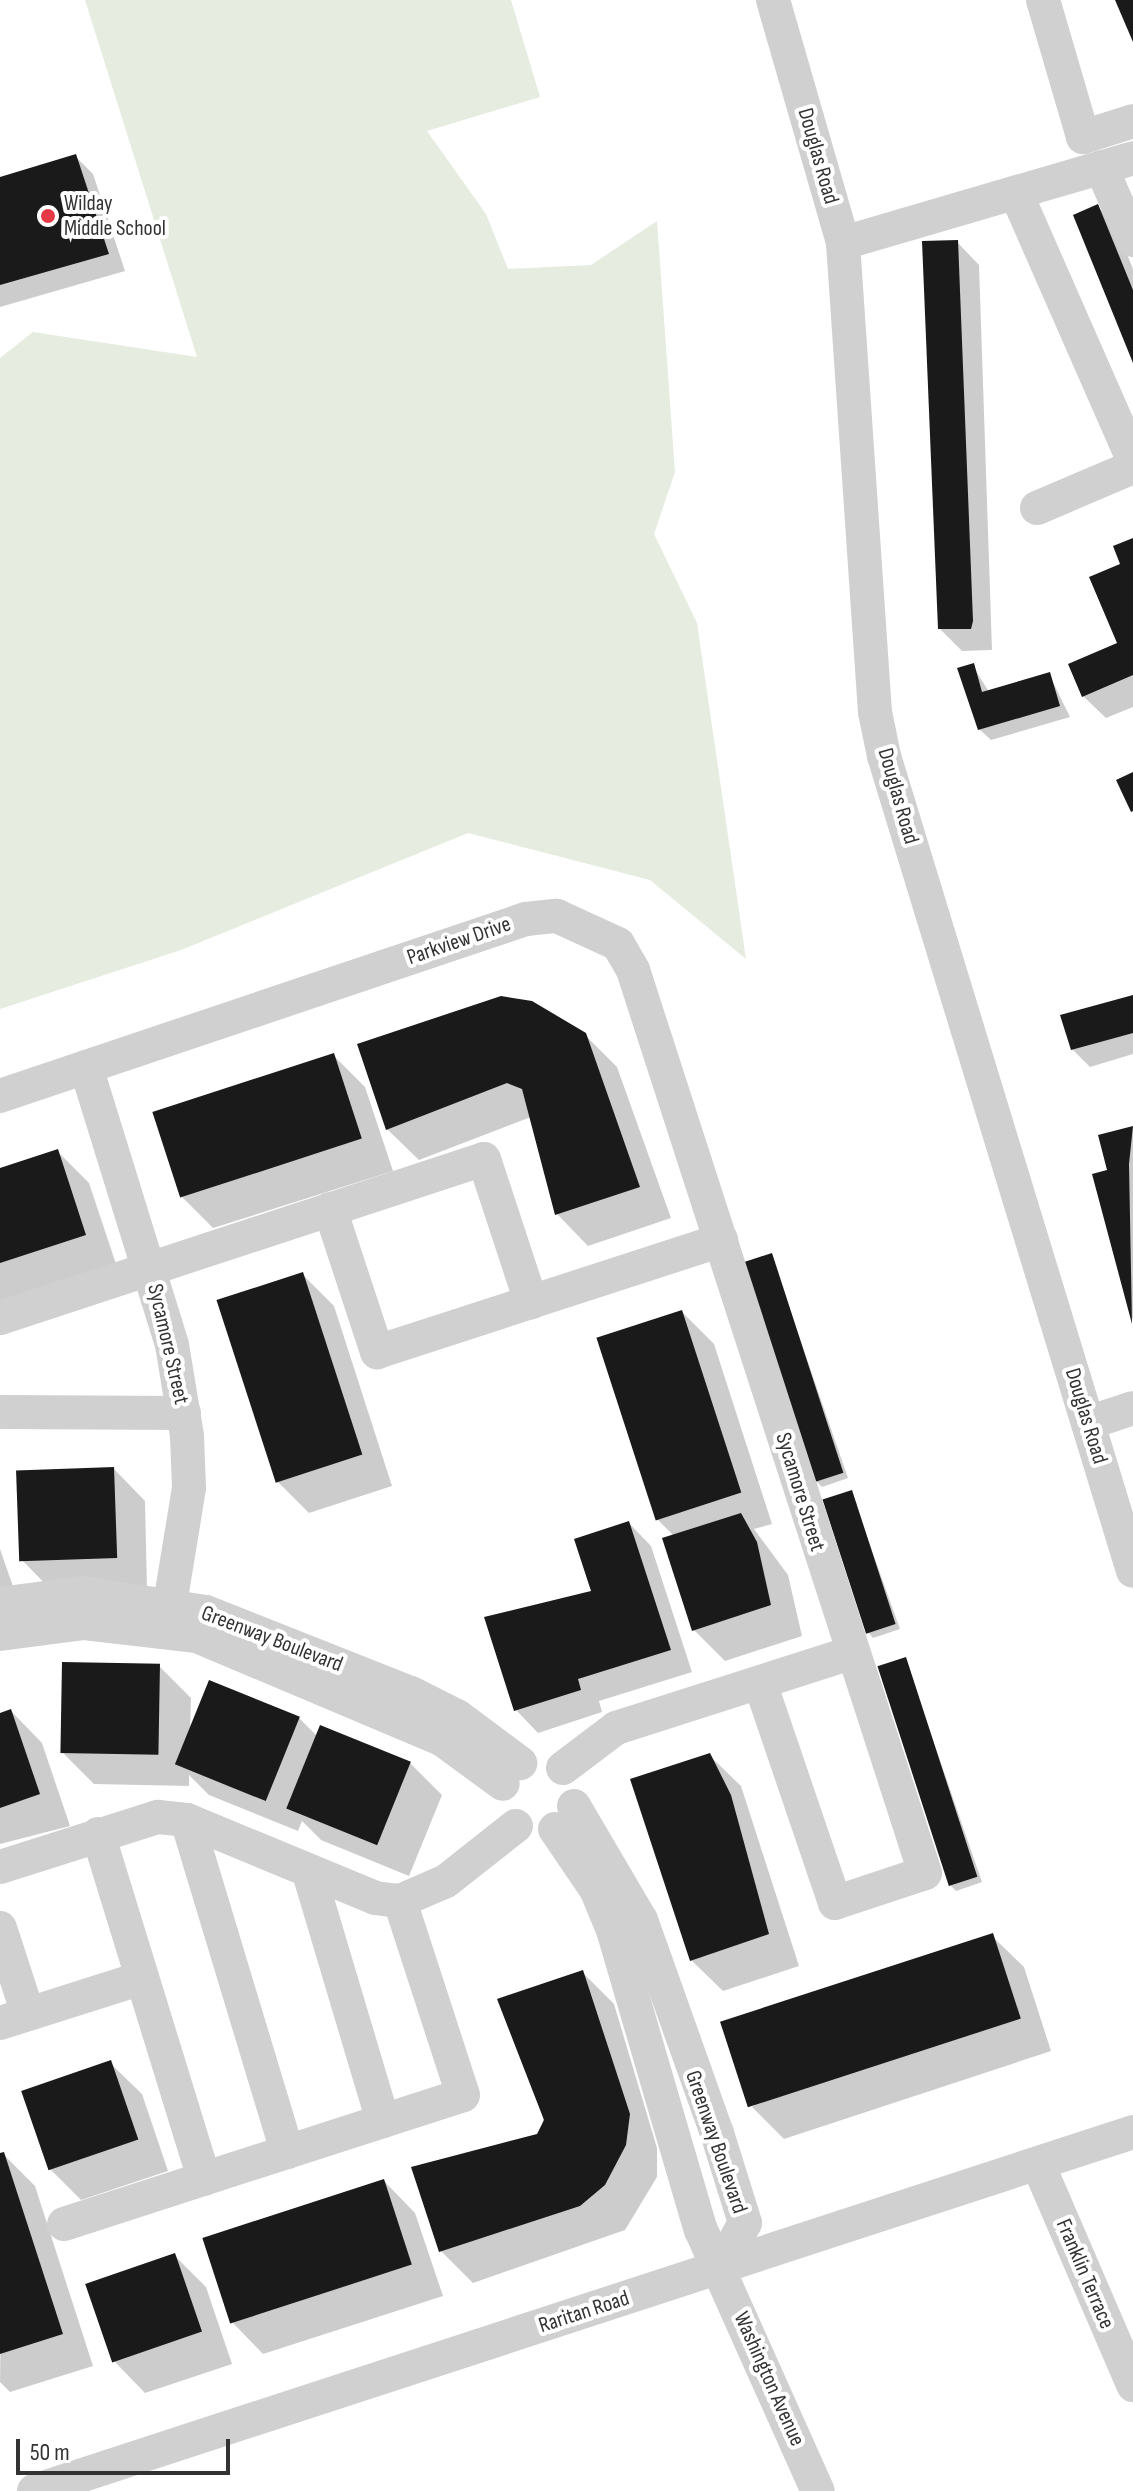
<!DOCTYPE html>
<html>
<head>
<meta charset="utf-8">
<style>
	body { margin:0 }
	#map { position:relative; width:1133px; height:2491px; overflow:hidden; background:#fff; font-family:"Sofia Sans Condensed",sans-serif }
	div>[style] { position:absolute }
	.green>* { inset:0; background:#e6ecdf }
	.shadow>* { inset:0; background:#0003 }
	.building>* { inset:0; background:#1a1a1a; transform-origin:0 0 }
	.minor>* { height:34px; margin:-17px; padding:0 17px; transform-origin:17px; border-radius:17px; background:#d0d0d0 }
	.dots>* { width:22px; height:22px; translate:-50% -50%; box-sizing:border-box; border:4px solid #fff; border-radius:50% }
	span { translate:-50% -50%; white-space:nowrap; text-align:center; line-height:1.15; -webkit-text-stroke:8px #fff; paint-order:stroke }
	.street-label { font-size:22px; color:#333 }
	.poi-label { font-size:22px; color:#333 }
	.left { translate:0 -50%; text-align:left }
	.scale { position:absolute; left:16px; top:2439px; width:214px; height:36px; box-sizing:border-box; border:4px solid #333; border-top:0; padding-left:10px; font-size:24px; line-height:28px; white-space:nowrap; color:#333; -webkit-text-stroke:6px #fff; paint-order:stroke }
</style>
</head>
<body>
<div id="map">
	<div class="green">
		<i style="clip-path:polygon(85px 0,511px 0,540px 97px,427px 131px,486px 214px,508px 269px,591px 265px,657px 221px,675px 472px,654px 534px,697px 623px,746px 959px,650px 880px,468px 833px,181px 950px,0 1009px,0 358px,33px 332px,197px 357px)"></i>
	</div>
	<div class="shadow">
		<i style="clip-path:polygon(75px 156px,93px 174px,125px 271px,0 307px,0 179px)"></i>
		<i style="clip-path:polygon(1098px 207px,1115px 224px,1133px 269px,1133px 358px)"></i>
		<i style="clip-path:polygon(957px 242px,979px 265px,992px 650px,962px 651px,940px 629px)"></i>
		<i style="clip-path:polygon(1133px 540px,1133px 707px,1106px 718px,1083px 696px,1120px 644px,1123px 565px)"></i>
		<i style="clip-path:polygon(973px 666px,989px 692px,1049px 674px,1070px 717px,991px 740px,979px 729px)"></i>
		<i style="clip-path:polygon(1133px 997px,1133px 1054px,1090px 1067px,1072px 1049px)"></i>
		<i style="clip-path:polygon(585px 1035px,617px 1067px,671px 1218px,588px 1246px,557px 1214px,531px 1117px,419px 1160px,387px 1129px)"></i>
		<i style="clip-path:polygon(334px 1056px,365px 1087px,393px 1171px,213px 1228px,182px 1197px)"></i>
		<i style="clip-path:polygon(1133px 1128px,1133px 1320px,1095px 1176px,1109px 1172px,1100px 1136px)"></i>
		<i style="clip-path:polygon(58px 1152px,89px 1183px,117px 1267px,0 1304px,0 1170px)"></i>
		<i style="clip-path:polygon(771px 1255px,848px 1478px,822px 1487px,817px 1482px)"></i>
		<i style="clip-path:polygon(302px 1274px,334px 1306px,392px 1486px,309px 1513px,277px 1481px)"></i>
		<i style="clip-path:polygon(682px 1312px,714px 1344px,772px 1524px,754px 1529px,788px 1575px,802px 1636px,725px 1661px,694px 1630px,674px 1536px,657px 1519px)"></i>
		<i style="clip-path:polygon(114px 1469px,145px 1501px,147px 1589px,52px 1591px,21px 1559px)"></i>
		<i style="clip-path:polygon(851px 1492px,900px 1629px,873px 1638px,868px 1632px)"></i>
		<i style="clip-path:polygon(629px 1523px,651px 1546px,692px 1672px,599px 1701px,602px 1712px,538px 1733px,516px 1710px,594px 1592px)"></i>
		<i style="clip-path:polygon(0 1549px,17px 1598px,0 1604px)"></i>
		<i style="clip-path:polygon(905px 1659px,982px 1882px,956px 1891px,951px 1886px)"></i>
		<i style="clip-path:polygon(159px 1666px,191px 1698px,190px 1731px,210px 1682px,299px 1718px,318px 1737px,322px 1727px,410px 1763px,442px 1795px,409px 1876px,321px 1840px,302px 1821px,298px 1831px,209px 1795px,189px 1775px,189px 1786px,94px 1784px,62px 1752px)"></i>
		<i style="clip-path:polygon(11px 1711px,42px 1743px,70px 1826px,0 1844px,0 1715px)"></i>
		<i style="clip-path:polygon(709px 1755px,741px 1786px,799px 1966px,723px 1991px,691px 1960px)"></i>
		<i style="clip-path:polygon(992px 1936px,1024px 1967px,1051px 2051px,784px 2139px,752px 2107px)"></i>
		<i style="clip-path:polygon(583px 1973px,614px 2004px,657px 2148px,657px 2177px,625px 2230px,473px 2283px,441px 2251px,414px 2168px,539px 2136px)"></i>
		<i style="clip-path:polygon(110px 2063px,142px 2094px,168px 2171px,81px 2200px,50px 2169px)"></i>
		<i style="clip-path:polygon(3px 2154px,35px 2186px,93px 2366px,10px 2392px,0 2382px)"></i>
		<i style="clip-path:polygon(384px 2181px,415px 2213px,443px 2296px,263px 2354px,232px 2322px)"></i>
		<i style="clip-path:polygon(174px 2255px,206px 2287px,232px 2364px,145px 2393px,114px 2361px)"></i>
	</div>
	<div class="building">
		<i style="clip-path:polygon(1115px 0,1133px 0,1133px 42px)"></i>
		<i style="clip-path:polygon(76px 154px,109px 254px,0 285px,0 177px)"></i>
		<i style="clip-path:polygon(1098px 204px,1133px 290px,1133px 363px,1073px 215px)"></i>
		<i style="clip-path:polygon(958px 240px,973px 621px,971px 629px,938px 629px,922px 241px)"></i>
		<i style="clip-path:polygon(1133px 538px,1133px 675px,1082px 697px,1068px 664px,1117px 643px,1089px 577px,1120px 564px,1113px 546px)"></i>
		<i style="clip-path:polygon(974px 663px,982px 692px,1050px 672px,1060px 706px,978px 730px,957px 668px)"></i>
		<i style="clip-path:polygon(1133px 772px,1133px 811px,1131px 812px,1116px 780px)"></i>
		<i style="clip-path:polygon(1133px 995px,1133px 1033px,1071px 1050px,1060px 1015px)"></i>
		<i style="clip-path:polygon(501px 996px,532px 1001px,586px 1033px,640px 1187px,555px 1215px,522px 1089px,507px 1083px,386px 1130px,357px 1044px)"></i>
		<i style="left:334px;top:1053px;width:90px;height:191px;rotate:72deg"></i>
		<i style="clip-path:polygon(1133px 1126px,1129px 1164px,1132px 1324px,1092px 1174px,1107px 1170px,1098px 1135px)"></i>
		<i style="clip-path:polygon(58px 1149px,86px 1235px,0 1263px,0 1168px)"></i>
		<i style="left:772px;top:1253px;width:231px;height:30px;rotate:72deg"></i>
		<i style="left:303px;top:1272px;width:192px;height:91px;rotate:72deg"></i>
		<i style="left:682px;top:1310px;width:192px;height:90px;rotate:72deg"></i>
		<i style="left:114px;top:1467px;width:91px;height:98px;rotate:88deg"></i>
		<i style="left:852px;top:1490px;width:141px;height:31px;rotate:72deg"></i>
		<i style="clip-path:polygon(741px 1513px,757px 1542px,771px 1605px,692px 1631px,662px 1538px)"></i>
		<i style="clip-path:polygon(629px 1521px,671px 1650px,578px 1679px,581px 1690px,514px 1711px,484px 1617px,591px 1591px,574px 1539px)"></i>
		<i style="left:906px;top:1657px;width:231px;height:30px;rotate:72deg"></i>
		<i style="left:62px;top:1662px;width:98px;height:91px;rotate:1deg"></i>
		<i style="left:209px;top:1680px;width:98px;height:91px;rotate:22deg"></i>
		<i style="clip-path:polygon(11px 1709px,40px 1794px,0 1808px,0 1713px)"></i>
		<i style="left:320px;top:1725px;width:98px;height:90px;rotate:22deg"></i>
		<i style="clip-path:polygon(710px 1753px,731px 1795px,769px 1934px,690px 1961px,630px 1779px)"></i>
		<i style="left:993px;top:1933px;width:90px;height:287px;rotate:72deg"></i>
		<i style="clip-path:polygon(583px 1970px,630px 2114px,626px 2145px,605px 2185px,580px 2206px,439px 2252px,411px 2167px,537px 2134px,544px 2120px,497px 1999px)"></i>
		<i style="left:111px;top:2060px;width:84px;height:95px;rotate:71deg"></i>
		<i style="clip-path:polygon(4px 2152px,63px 2334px,0 2354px,0 2153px)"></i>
		<i style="left:384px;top:2179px;width:90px;height:191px;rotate:72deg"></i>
		<i style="left:175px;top:2253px;width:83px;height:95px;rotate:71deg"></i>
	</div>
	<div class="minor">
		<i style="left:773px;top:0;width:253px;rotate:73.9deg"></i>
		<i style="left:843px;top:243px;width:470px;rotate:86.1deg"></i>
		<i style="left:875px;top:712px;width:45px;rotate:78.4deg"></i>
		<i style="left:884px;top:756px;width:852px;rotate:73.01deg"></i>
		<i style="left:1043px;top:0;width:143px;rotate:73.7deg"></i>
		<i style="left:1083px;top:137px;width:52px;rotate:-17.7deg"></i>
		<i style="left:1101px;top:167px;width:80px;rotate:66.3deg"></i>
		<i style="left:1016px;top:193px;width:291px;rotate:66.3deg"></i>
		<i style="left:843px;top:243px;width:302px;rotate:-16.3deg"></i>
		<i style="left:1037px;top:508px;width:104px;rotate:-23.1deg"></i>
		<i style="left:86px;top:1067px;width:291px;rotate:72.8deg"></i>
		<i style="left:172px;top:1345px;width:92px;rotate:80.6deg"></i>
		<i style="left:187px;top:1436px;width:52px;rotate:87.8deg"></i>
		<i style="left:189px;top:1488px;width:142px;rotate:99.3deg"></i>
		<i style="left:0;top:1096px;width:555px;rotate:-18.6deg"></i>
		<i style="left:526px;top:919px;width:31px;rotate:-6deg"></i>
		<i style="left:557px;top:916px;width:67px;rotate:24.7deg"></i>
		<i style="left:618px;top:944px;width:30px;rotate:60deg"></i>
		<i style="left:633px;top:970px;width:949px;rotate:72.08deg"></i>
		<i style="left:925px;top:1873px;width:95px;rotate:161.6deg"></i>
		<i style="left:835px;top:1903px;width:232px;rotate:-108.8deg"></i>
		<i style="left:330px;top:1209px;width:151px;rotate:71.8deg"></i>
		<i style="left:377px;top:1352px;width:362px;rotate:-18deg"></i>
		<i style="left:0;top:1318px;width:509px;rotate:-18.19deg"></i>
		<i style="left:484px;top:1159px;width:151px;rotate:71.8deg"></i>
		<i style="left:0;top:1412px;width:184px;rotate:0.3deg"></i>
		<i style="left:1088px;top:1423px;width:47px;rotate:-18.4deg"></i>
		<i style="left:0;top:1604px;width:84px;rotate:-7.5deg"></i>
		<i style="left:83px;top:1593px;width:124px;rotate:8.8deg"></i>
		<i style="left:206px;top:1612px;width:220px;rotate:21.6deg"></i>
		<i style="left:411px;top:1693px;width:51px;rotate:26.6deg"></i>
		<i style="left:457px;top:1716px;width:79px;rotate:36.7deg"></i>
		<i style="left:0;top:1634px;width:85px;rotate:-7.5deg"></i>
		<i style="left:84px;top:1623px;width:114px;rotate:6.6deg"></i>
		<i style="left:197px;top:1636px;width:267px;rotate:22.9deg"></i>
		<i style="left:443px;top:1740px;width:74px;rotate:36.3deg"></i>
		<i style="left:563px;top:1768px;width:66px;rotate:-37deg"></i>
		<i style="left:616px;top:1728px;width:247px;rotate:-17.7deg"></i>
		<i style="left:574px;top:1806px;width:132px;rotate:59.6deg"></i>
		<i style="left:641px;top:1920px;width:226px;rotate:70.4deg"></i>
		<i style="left:717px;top:2133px;width:94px;rotate:72.7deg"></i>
		<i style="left:745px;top:2223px;width:51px;rotate:119.6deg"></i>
		<i style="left:187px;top:1820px;width:347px;rotate:73.2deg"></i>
		<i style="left:555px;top:1829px;width:73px;rotate:55.7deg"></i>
		<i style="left:596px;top:1889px;width:44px;rotate:67.5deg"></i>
		<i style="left:613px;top:1930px;width:313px;rotate:73.7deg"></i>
		<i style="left:701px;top:2230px;width:286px;rotate:65.9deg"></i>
		<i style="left:98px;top:1834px;width:361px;rotate:72.9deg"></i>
		<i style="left:0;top:1867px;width:166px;rotate:-17.6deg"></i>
		<i style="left:158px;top:1817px;width:29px;rotate:6deg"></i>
		<i style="left:187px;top:1820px;width:204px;rotate:22.5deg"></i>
		<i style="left:375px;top:1898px;width:25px;rotate:7deg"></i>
		<i style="left:400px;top:1901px;width:50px;rotate:-23.5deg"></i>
		<i style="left:446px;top:1881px;width:89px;rotate:-38.2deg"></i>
		<i style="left:309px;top:1873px;width:259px;rotate:73.4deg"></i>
		<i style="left:0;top:1928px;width:90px;rotate:72deg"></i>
		<i style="left:0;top:2023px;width:149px;rotate:-17.6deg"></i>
		<i style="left:1038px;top:2164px;width:241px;rotate:66.7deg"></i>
		<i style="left:64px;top:2224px;width:419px;rotate:-17.9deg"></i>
		<i style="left:463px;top:2095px;width:204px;rotate:-108deg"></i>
		<i style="left:34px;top:2491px;width:1156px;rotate:-18.09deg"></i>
	</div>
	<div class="dots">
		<i style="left:48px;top:216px;background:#e63946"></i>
	</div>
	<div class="street-label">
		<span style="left:818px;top:156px;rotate:74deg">Douglas Road</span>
		<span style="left:898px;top:796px;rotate:74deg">Douglas Road</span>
		<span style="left:459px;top:941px;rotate:-19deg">Parkview Drive</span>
		<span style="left:168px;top:1344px;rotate:77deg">Sycamore Street</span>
		<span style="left:1086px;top:1416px;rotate:73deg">Douglas Road</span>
		<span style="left:800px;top:1492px;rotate:73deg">Sycamore Street</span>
		<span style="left:272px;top:1639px;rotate:21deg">Greenway Boulevard</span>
		<span style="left:716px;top:2142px;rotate:71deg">Greenway Boulevard</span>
		<span style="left:1085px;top:2274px;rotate:67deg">Franklin Terrace</span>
		<span style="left:584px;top:2312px;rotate:-18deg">Raritan Road</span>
		<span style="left:769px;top:2379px;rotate:66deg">Washington Avenue</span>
	</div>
	<div class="poi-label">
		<span class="left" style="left:64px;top:216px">Wilday<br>Middle School</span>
	</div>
	<div class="scale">50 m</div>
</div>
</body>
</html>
